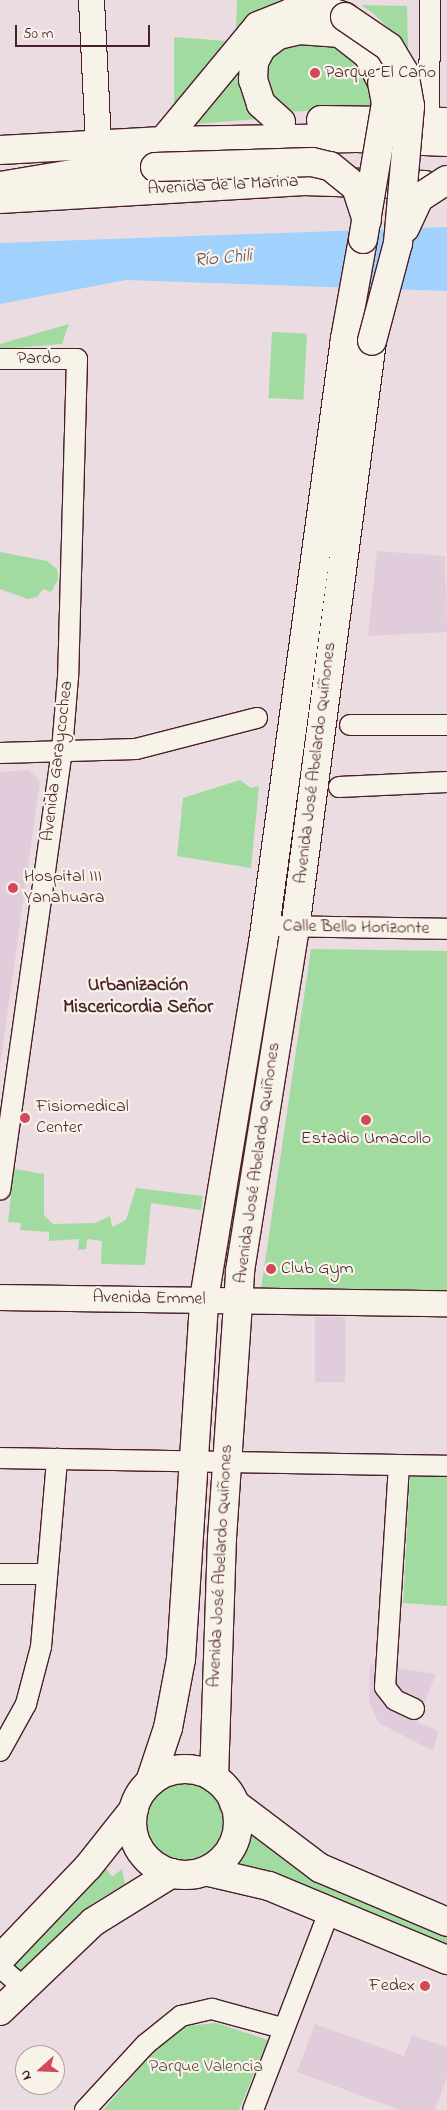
<!DOCTYPE html>
<html>
<head>
<meta charset="utf-8">
<style>
	body { margin:0 }
	#map { position:relative; width:447px; height:2110px; overflow:hidden; background:#eadce1; font-family:"Indie Flower",sans-serif }
	div>[style] { position:absolute }
	.built>* { inset:0; background:#e1ccdc; transform-origin:0 0 }
	.green>* { inset:0; background:#a2db9f; transform-origin:0 0 }
	.round { border-radius:50% }
	.water>* { inset:0; background:#a1d1fd }
	.roads { filter:drop-shadow(1px 0 #4a1f2b) drop-shadow(-1px 0 #4a1f2b) drop-shadow(0 1px #4a1f2b) drop-shadow(0 -1px #4a1f2b) }
	.minor>* { height:20px; margin:-10px; padding:0 10px; transform-origin:10px; border-radius:10px; background:#f7f3e8 }
	.tertiary>* { height:25px; margin:-12.5px; padding:0 12.5px; transform-origin:12.5px; border-radius:12.5px; background:#f7f3e8 }
	.secondary>* { height:28px; margin:-14px; padding:0 14px; transform-origin:14px; border-radius:14px; background:#f7f3e8 }
	.primary>* { height:28px; margin:-14px; padding:0 14px; transform-origin:14px; border-radius:14px; background:#f7f3e8 }
	.primary>.ring { margin:-14px; padding:0; box-sizing:content-box; background:none; border:28px solid #f7f3e8; border-radius:50% }
	.bridges { filter:drop-shadow(1px 0 #4a1f2b) drop-shadow(-1px 0 #4a1f2b) drop-shadow(0 1px #4a1f2b) drop-shadow(0 -1px #4a1f2b) }
	.primary-bridge>* { height:28px; margin:-14px; padding:0 14px; transform-origin:14px; border-radius:14px; background:#f7f3e8 }
	.dots>* { width:14px; height:14px; translate:-50% -50%; box-sizing:border-box; border:2px solid #f7f3e8; border-radius:50% }
	span { translate:-50% -50%; white-space:nowrap; text-align:center; line-height:1.15; -webkit-text-stroke:4.5px #f7f3e8; paint-order:stroke }
	.poi-label { font-size:18px; color:#4a1f2b }
	.left { translate:0 -50%; text-align:left }
	.right { translate:-100% -50%; text-align:right }
	.street-label { font-size:18px; color:#4a1f2b }
	.park-label { font-size:18px; color:#604e48 }
	.water-label { font-size:19px; color:#604c60; font-style:italic }
	.neighbourhood-label { font-size:19px; color:#4a1f2b; font-weight:700 }
	.north { position:absolute; left:15px; top:2045px; width:50px; height:50px; box-sizing:border-box; background:#f7f3e8; border:1px solid #b29e9c; border-radius:50%; rotate:250deg; font-size:14px; font-weight:700; line-height:20px; text-align:center; color:#4a1f2b }
	.north::after { content:''; display:block; margin:auto; width:18px; height:22px; background:#d1495b; clip-path:polygon(50% 0,100% 100%,50% 72%,0 100%) }
	.scale { position:absolute; left:15px; top:25px; width:135px; height:22px; box-sizing:border-box; border:2px solid #4a1f2b; border-top:0; padding-left:6px; font-size:15px; line-height:18px; white-space:nowrap; color:#4a1f2b; -webkit-text-stroke:4px #f7f3e8; paint-order:stroke }
</style>
</head>
<body>
<div id="map">
	<div class="built">
		<i style="clip-path:polygon(377px 551px,445px 556px,447px 632px,368px 636px)"></i>
		<i style="clip-path:polygon(29px 770px,40px 781px,0 1066px,0 772px)"></i>
		<i style="left:315px;top:1317px;width:30px;height:65px"></i>
		<i style="clip-path:polygon(370px 1664px,436px 1674px,417px 1722px,438px 1731px,433px 1751px,379px 1723px,369px 1702px)"></i>
		<i style="clip-path:polygon(315px 2024px,404px 2056px,412px 2035px,447px 2047px,447px 2077px,435px 2110px,400px 2110px,297px 2072px)"></i>
	</div>
	<div class="green">
		<i style="clip-path:polygon(237px 0,289px 0,254px 14px,236px 32px)"></i>
		<i style="clip-path:polygon(361px 5px,407px 6px,408px 48px,375px 15px)"></i>
		<i style="clip-path:polygon(174px 37px,227px 41px,174px 113px)"></i>
		<i style="clip-path:polygon(316px 37px,359px 57px,376px 108px,285px 112px,271px 106px,260px 67px,273px 49px)"></i>
		<i style="clip-path:polygon(243px 52px,258px 119px,194px 124px)"></i>
		<i style="clip-path:polygon(69px 324px,62px 344px,0 349px,0 344px)"></i>
		<i style="left:272px;top:332px;width:35px;height:66px;rotate:3deg"></i>
		<i style="clip-path:polygon(0 552px,47px 561px,57px 569px,58px 580px,51px 592px,43px 589px,37px 597px,28px 599px,0 589px)"></i>
		<i style="clip-path:polygon(240px 780px,251px 788px,259px 786px,251px 868px,177px 856px,183px 798px)"></i>
		<i style="clip-path:polygon(311px 949px,447px 951px,447px 1292px,261px 1289px)"></i>
		<i style="clip-path:polygon(14px 1169px,44px 1174px,44px 1215px,53px 1224px,95px 1223px,110px 1216px,112px 1227px,126px 1220px,136px 1188px,203px 1196px,201px 1210px,151px 1203px,145px 1265px,101px 1264px,102px 1241px,87px 1239px,86px 1249px,78px 1250px,79px 1239px,49px 1241px,49px 1232px,20px 1230px,21px 1223px,8px 1222px)"></i>
		<i style="clip-path:polygon(410px 1476px,447px 1477px,447px 1606px,403px 1603px)"></i>
		<i class="round" style="left:145px;top:1781px;width:80px;height:80px"></i>
		<i style="clip-path:polygon(252px 1829px,296px 1868px,447px 1934px,447px 1947px,233px 1864px)"></i>
		<i style="clip-path:polygon(104px 1866px,112px 1877px,122px 1869px,125px 1884px,93px 1903px,20px 1973px,10px 1964px)"></i>
		<i style="clip-path:polygon(216px 2023px,268px 2040px,239px 2110px,103px 2110px,157px 2048px,186px 2026px)"></i>
	</div>
	<div class="water">
		<i style="clip-path:polygon(447px 227px,447px 291px,126px 280px,0 304px,0 243px)"></i>
	</div>
	<div class="roads">
		<div class="minor">
			<i style="left:429px;top:120px;width:120px;rotate:-89.5deg"></i>
			<i style="left:0;top:359px;width:77px"></i>
			<i style="left:77px;top:359px;width:318px;rotate:91.6deg"></i>
			<i style="left:68px;top:677px;width:73px;rotate:94.7deg"></i>
			<i style="left:62px;top:750px;width:444px;rotate:98deg"></i>
			<i style="left:350px;top:725px;width:97px"></i>
			<i style="left:0;top:753px;width:136px;rotate:-1.7deg"></i>
			<i style="left:136px;top:749px;width:125px;rotate:-14.4deg"></i>
			<i style="left:339px;top:787px;width:108px;rotate:-2.7deg"></i>
			<i style="left:266px;top:926px;width:181px;rotate:0.9deg"></i>
			<i style="left:0;top:1458px;width:447px;rotate:1deg"></i>
			<i style="left:399px;top:1465px;width:222px;rotate:93.6deg"></i>
			<i style="left:385px;top:1687px;width:16px;rotate:52deg"></i>
			<i style="left:395px;top:1700px;width:21px;rotate:25deg"></i>
			<i style="left:0;top:1574px;width:46px"></i>
			<i style="left:0;top:1751px;width:54px;rotate:-61deg"></i>
			<i style="left:26px;top:1704px;width:59px;rotate:-75.3deg"></i>
			<i style="left:41px;top:1647px;width:189px;rotate:-85.1deg"></i>
			<i style="left:0;top:1967px;width:30px;rotate:41deg"></i>
			<i style="left:85px;top:2110px;width:90px;rotate:-47.3deg"></i>
			<i style="left:146px;top:2044px;width:45px;rotate:-38.7deg"></i>
			<i style="left:181px;top:2016px;width:32px;rotate:-13deg"></i>
			<i style="left:212px;top:2009px;width:73px;rotate:15.2deg"></i>
			<i style="left:253px;top:2110px;width:212px;rotate:-69deg"></i>
		</div>
		<div class="tertiary">
			<i style="left:91px;top:0;width:144px;rotate:87.2deg"></i>
			<i style="left:0;top:1297px;width:447px;rotate:0.8deg"></i>
		</div>
		<div class="secondary">
			<i style="left:321px;top:120px;width:126px;rotate:0.9deg"></i>
			<i style="left:163px;top:141px;width:194px;rotate:-0.9deg"></i>
			<i style="left:357px;top:138px;width:90px;rotate:2.5deg"></i>
			<i style="left:0;top:199px;width:305px;rotate:-3.4deg"></i>
			<i style="left:304px;top:181px;width:121px;rotate:1.9deg"></i>
			<i style="left:0;top:1959px;width:127px;rotate:-46.3deg"></i>
			<i style="left:88px;top:1867px;width:74px;rotate:-51.6deg"></i>
			<i style="left:0;top:2011px;width:129px;rotate:-43.7deg"></i>
			<i style="left:93px;top:1922px;width:93px;rotate:-31.8deg"></i>
		</div>
		<div class="primary">
			<i style="left:281px;top:122px;width:27px;rotate:-138deg"></i>
			<i style="left:261px;top:104px;width:25px;rotate:-108deg"></i>
			<i style="left:253px;top:80px;width:18px;rotate:-87deg"></i>
			<i style="left:254px;top:62px;width:17px;rotate:-62deg"></i>
			<i style="left:262px;top:47px;width:20px;rotate:-37deg"></i>
			<i style="left:278px;top:35px;width:22px;rotate:-13deg"></i>
			<i style="left:299px;top:30px;width:41px;rotate:4.2deg"></i>
			<i style="left:340px;top:33px;width:36px;rotate:38deg"></i>
			<i style="left:368px;top:55px;width:31px;rotate:63deg"></i>
			<i style="left:0;top:150px;width:163px;rotate:-3.2deg"></i>
			<i style="left:163px;top:141px;width:149px;rotate:-50.4deg"></i>
			<i style="left:258px;top:26px;width:37px;rotate:-22deg"></i>
			<i style="left:292px;top:12px;width:36px;rotate:-2deg"></i>
			<i style="left:328px;top:11px;width:18px;rotate:19deg"></i>
			<i style="left:0;top:186px;width:109px;rotate:-9.5deg"></i>
			<i style="left:107px;top:168px;width:48px;rotate:-1.2deg"></i>
			<i class="ring" style="left:132px;top:1769px;width:78px;height:78px"></i>
			<i style="left:214px;top:1778px;width:240px;rotate:-88.1deg"></i>
			<i style="left:222px;top:1538px;width:268px;rotate:-86.1deg"></i>
			<i style="left:240px;top:1271px;width:346px;rotate:-80.9deg"></i>
			<i style="left:295px;top:929px;width:593px;rotate:-82.54deg"></i>
			<i style="left:150px;top:1782px;width:57px;rotate:-71.6deg"></i>
			<i style="left:168px;top:1728px;width:70px;rotate:-79.3deg"></i>
			<i style="left:181px;top:1659px;width:361px;rotate:-86.3deg"></i>
			<i style="left:204px;top:1299px;width:361px;rotate:-80.6deg"></i>
			<i style="left:263px;top:943px;width:610px;rotate:-82.27deg"></i>
			<i style="left:345px;top:339px;width:102px;rotate:-79.8deg"></i>
			<i style="left:234px;top:1803px;width:108px;rotate:37.1deg"></i>
			<i style="left:320px;top:1868px;width:138px;rotate:23deg"></i>
			<i style="left:205px;top:1871px;width:66px;rotate:13.2deg"></i>
			<i style="left:269px;top:1886px;width:193px;rotate:22.6deg"></i>
		</div>
	</div>
	<div class="bridges">
		<div class="primary-bridge">
			<i style="left:345px;top:17px;width:53px;rotate:34.3deg"></i>
			<i style="left:389px;top:47px;width:29px;rotate:59deg"></i>
			<i style="left:404px;top:72px;width:35px;rotate:80deg"></i>
			<i style="left:410px;top:106px;width:138px;rotate:95deg"></i>
			<i style="left:398px;top:243px;width:101px;rotate:104.9deg"></i>
			<i style="left:155px;top:167px;width:157px;rotate:-1.8deg"></i>
			<i style="left:312px;top:162px;width:18px;rotate:13deg"></i>
			<i style="left:330px;top:166px;width:33px;rotate:39deg"></i>
			<i style="left:356px;top:187px;width:35px;rotate:72deg"></i>
			<i style="left:405px;top:228px;width:33px;rotate:-65deg"></i>
			<i style="left:419px;top:198px;width:33px;rotate:-33deg"></i>
			<i style="left:363px;top:239px;width:138px;rotate:-80.4deg"></i>
			<i style="left:386px;top:103px;width:20px;rotate:-101deg"></i>
		</div>
	</div>
	<div class="dots">
		<i style="left:315px;top:73px;background:#d1495b"></i>
		<i style="left:13px;top:888px;background:#d1495b"></i>
		<i style="left:25px;top:1118px;background:#d1495b"></i>
		<i style="left:366px;top:1120px;background:#d1495b"></i>
		<i style="left:271px;top:1269px;background:#d1495b"></i>
		<i style="left:425px;top:1986px;background:#d1495b"></i>
	</div>
	<div class="poi-label">
		<span class="left" style="left:325px;top:73px">Parque El Caño</span>
		<span class="left" style="left:24px;top:888px">Hospital III<br>Yanahuara</span>
		<span class="left" style="left:36px;top:1118px">Fisiomedical<br>Center</span>
		<span style="left:366px;top:1139px">Estadio Umacollo</span>
		<span class="left" style="left:281px;top:1269px">Club Gym</span>
		<span class="right" style="left:415px;top:1986px">Fedex</span>
	</div>
	<div class="street-label">
		<span style="left:223px;top:186px;rotate:-3deg">Avenida de la Marina</span>
		<span style="left:39px;top:359px">Pardo</span>
		<span style="left:58px;top:761px;rotate:-83deg">Avenida Garaycochea</span>
		<span style="left:316px;top:763px;rotate:-83deg">Avenida José Abelardo Quiñones</span>
		<span style="left:356px;top:928px;rotate:1deg">Calle Bello Horizonte</span>
		<span style="left:258px;top:1163px;rotate:-82deg">Avenida José Abelardo Quiñones</span>
		<span style="left:149px;top:1299px;rotate:1deg">Avenida Emmel</span>
		<span style="left:221px;top:1566px;rotate:-87deg">Avenida José Abelardo Quiñones</span>
	</div>
	<div class="park-label">
		<span style="left:206px;top:2067px">Parque Valencia</span>
	</div>
	<div class="water-label">
		<span style="left:223px;top:259px;rotate:-5deg">Río Chili</span>
	</div>
	<div class="neighbourhood-label">
		<span style="left:138px;top:997px">Urbanización<br>Miscericordia Señor</span>
	</div>
	<div class="north">N</div>
	<div class="scale">50 m</div>
</div>
</body>
</html>
